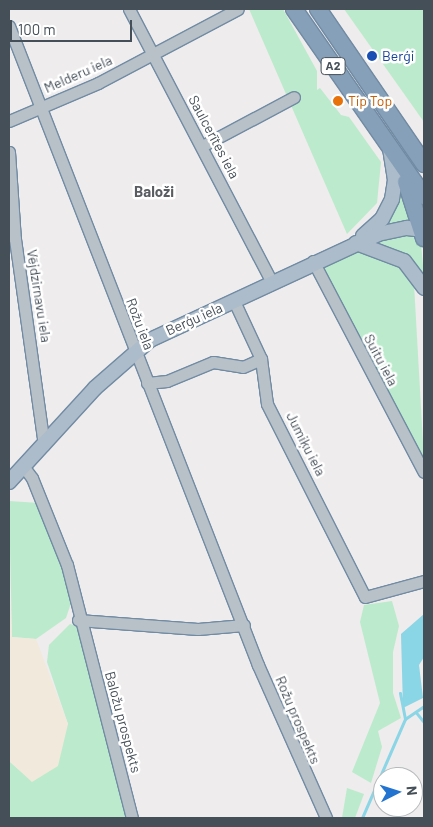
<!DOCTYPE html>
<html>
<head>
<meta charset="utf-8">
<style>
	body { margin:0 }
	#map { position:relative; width:433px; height:827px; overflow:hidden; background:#eeecec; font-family:Barlow,sans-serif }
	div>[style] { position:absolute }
	.green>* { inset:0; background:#bbebcc }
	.sand>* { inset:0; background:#f0e9dc }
	.water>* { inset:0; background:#8ad5e6 }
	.stream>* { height:2.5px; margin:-1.25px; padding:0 1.25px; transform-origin:1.25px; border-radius:1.25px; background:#8ad5e6 }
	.roads { filter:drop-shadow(1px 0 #718ba4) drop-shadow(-1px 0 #718ba4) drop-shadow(0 1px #718ba4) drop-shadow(0 -1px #718ba4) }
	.minor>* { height:11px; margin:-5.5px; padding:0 5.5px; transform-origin:5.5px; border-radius:5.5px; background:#b8c1c8 }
	.major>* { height:14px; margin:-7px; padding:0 7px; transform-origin:7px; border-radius:7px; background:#acbcca }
	.highway>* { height:16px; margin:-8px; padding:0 8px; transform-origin:8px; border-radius:8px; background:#86a0b9 }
	.dots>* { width:14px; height:14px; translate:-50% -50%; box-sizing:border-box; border:2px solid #fff; border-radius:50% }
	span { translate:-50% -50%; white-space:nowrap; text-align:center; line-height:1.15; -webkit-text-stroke:5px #fff; paint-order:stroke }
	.shield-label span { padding:1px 4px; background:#fff; border:1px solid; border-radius:4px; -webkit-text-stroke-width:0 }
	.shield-label { font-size:12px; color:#454f58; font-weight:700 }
	.transit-label { font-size:14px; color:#164399 }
	.left { translate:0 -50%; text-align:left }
	.street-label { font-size:14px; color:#454f58 }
	.food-label { font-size:14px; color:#c56008 }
	.neighbourhood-label { font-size:15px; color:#595c60; font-weight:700 }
	.frame { position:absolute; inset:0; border:10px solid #454f58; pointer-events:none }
	.north { position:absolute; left:373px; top:767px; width:50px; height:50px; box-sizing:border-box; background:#fff; border:1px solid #b5b9bc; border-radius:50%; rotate:85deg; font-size:14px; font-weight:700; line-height:20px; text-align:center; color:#454f58 }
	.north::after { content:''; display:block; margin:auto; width:18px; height:22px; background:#2373d1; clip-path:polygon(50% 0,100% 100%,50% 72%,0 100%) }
	.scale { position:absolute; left:10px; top:20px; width:122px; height:22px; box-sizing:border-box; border:2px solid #454f58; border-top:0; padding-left:6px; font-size:15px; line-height:18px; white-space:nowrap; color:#454f58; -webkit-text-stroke:4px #fff; paint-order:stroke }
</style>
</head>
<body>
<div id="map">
	<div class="green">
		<i style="clip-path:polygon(249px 9px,283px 9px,317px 71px,317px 90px,320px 88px,341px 115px,349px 117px,381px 162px,377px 203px,347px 234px)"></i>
		<i style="clip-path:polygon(344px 9px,424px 9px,424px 122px)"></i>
		<i style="clip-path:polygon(398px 183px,419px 225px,384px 228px)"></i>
		<i style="clip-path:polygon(420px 232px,424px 277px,411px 260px,376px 243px,377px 238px)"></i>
		<i style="clip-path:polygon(359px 251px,375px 253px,405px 269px,414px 284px,424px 461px,317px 266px)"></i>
		<i style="clip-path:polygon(9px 501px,39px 503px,67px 578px,71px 603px,66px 618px,36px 639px,12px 637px)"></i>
		<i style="clip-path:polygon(392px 601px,399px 626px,393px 652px,393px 693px,401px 718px,378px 731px,382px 747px,371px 783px,352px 772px,380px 703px,360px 622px,364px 605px)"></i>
		<i style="clip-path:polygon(70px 624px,76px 626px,83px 647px,130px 818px,9px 818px,9px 761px,32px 781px,68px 724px,47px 662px,49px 645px)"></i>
		<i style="clip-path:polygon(347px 788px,364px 794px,355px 818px,342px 818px)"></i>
	</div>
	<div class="sand">
		<i style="clip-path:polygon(9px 582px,12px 637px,36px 639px,68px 724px,58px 766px,32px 782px,9px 761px)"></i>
	</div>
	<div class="water">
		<i style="clip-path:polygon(424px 614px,424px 657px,419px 665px,423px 698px,403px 708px,401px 634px)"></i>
	</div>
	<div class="stream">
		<i style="left:416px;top:712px;width:13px;rotate:51deg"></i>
		<i style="left:405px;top:719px;width:23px;rotate:-34deg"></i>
		<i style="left:362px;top:818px;width:108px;rotate:-66.5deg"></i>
		<i style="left:405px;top:719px;width:26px;rotate:-101deg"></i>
	</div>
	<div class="roads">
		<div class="minor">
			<i style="left:129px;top:9px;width:307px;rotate:62.4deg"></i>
			<i style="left:9px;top:26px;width:686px;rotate:68.71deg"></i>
			<i style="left:258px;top:665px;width:167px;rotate:66deg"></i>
			<i style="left:9px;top:121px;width:97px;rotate:-23.1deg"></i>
			<i style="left:98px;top:83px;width:158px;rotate:-27.9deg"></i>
			<i style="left:202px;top:146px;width:104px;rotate:-28deg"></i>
			<i style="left:9px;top:152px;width:87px;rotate:86.1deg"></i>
			<i style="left:15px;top:239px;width:208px;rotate:82deg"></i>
			<i style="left:313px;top:261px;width:238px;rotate:62.3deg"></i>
			<i style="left:234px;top:301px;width:64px;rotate:65deg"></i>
			<i style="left:261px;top:359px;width:45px;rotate:82.4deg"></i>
			<i style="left:267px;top:404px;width:216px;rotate:63.1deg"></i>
			<i style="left:365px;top:597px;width:61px;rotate:-15.2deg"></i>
			<i style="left:147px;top:383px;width:20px;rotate:-6deg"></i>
			<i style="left:167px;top:381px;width:50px;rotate:-22.4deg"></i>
			<i style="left:213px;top:362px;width:30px;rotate:9deg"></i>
			<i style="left:243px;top:367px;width:20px;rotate:-24deg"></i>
			<i style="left:23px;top:466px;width:15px;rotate:53deg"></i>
			<i style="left:32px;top:478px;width:94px;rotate:68.1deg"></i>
			<i style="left:67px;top:565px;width:261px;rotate:75.6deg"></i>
			<i style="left:78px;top:620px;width:120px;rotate:4.3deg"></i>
			<i style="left:198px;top:629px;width:46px;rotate:-5deg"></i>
		</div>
		<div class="major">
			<i style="left:363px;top:236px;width:25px;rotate:-42deg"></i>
			<i style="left:382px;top:219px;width:22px;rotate:-63deg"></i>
			<i style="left:392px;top:199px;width:19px;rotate:-81deg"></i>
			<i style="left:395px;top:180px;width:31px;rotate:-99deg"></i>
			<i style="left:356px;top:243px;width:51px;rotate:20.6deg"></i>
			<i style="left:404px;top:261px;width:34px;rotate:53deg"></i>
			<i style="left:9px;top:482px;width:127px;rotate:-47.5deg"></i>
			<i style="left:95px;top:388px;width:73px;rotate:-41.1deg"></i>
			<i style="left:150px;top:340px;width:251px;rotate:-24.9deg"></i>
			<i style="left:378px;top:234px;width:30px;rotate:-12deg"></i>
			<i style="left:407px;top:228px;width:17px;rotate:7deg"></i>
		</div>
		<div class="highway">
			<i style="left:294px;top:9px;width:228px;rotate:55.2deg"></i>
			<i style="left:318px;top:9px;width:188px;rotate:55.6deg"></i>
			<i style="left:406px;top:182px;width:59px;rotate:72.2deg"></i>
		</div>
	</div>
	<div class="dots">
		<i style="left:372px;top:56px;background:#1a4fb4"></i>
		<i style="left:338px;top:101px;background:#e8710a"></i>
	</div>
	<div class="shield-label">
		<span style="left:333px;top:66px">A2</span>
	</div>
	<div class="transit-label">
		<span class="left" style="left:382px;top:56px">Berģi</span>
	</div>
	<div class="street-label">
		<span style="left:78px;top:74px;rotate:-24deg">Melderu iela</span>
		<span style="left:214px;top:137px;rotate:62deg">Saulcerītes iela</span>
		<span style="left:39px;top:296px;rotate:81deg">Vējdzirnavu iela</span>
		<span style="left:194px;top:319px;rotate:-24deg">Berģu iela</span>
		<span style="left:140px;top:324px;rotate:69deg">Rožu iela</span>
		<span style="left:381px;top:360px;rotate:62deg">Suitu iela</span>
		<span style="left:306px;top:444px;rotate:63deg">Jumiķu iela</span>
		<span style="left:298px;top:720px;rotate:67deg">Rožu prospekts</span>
		<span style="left:123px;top:722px;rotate:75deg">Baložu prospekts</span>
	</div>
	<div class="food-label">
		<span class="left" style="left:348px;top:101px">Tip Top</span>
	</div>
	<div class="neighbourhood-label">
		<span style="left:154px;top:192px">Baloži</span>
	</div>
	<div class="frame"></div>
	<div class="north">N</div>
	<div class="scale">100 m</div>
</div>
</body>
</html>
